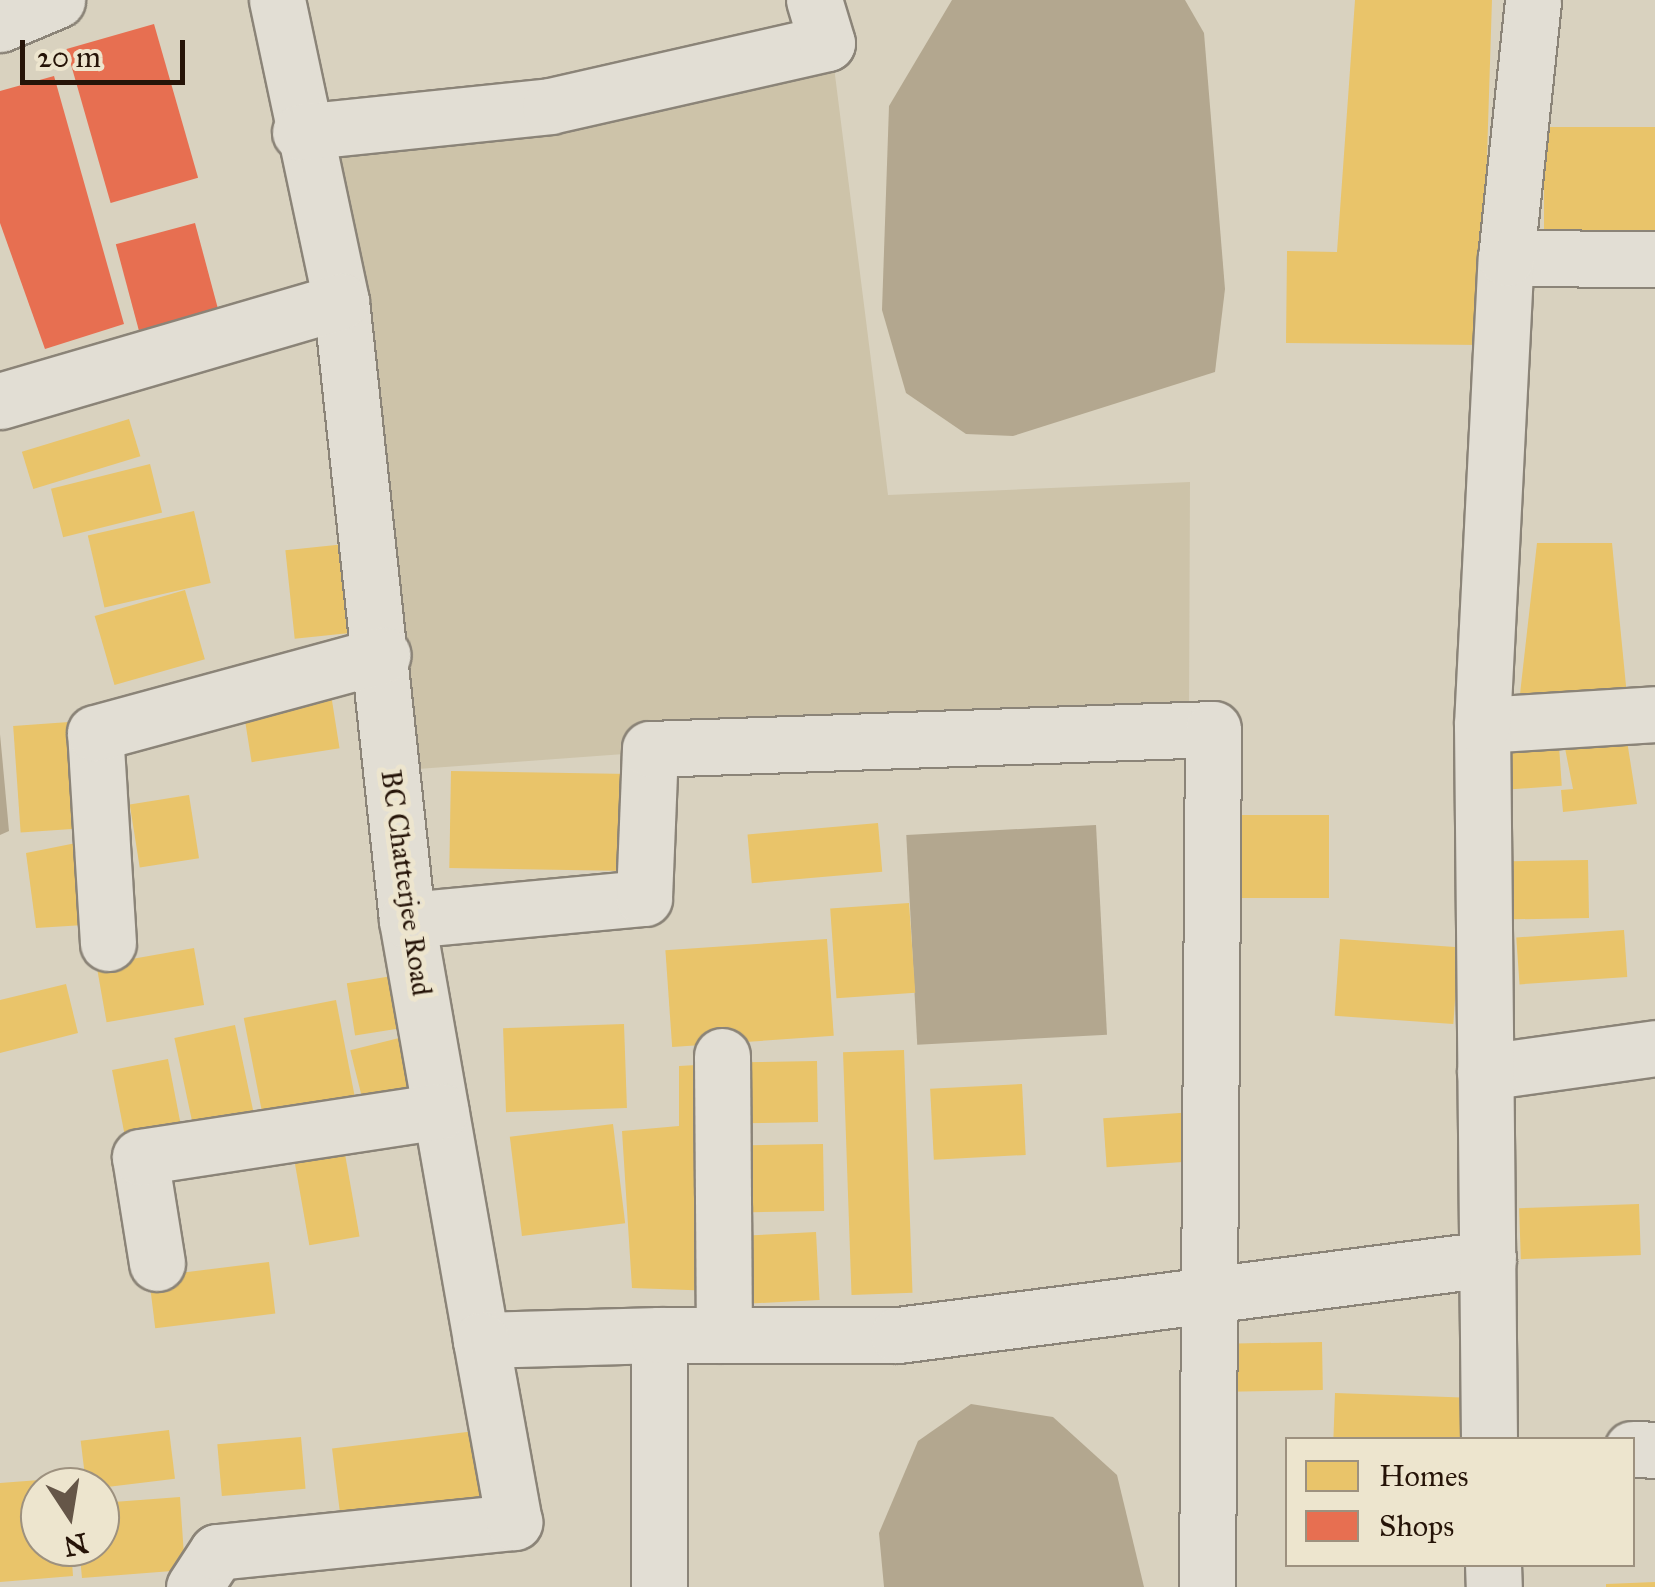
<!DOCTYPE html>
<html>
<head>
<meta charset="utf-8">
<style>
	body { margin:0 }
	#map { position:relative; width:1655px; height:1587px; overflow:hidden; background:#d9d2bf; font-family:"IM FELL Great Primer",serif }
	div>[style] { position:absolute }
	.green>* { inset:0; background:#cdc3a9 }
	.water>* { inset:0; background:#b3a78f; transform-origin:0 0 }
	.homes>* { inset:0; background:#e9c46a; transform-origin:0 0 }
	.shops>* { inset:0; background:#e76f51; transform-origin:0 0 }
	.roads { filter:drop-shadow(2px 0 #8b8478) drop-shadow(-2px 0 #8b8478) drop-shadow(0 2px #8b8478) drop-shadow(0 -2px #8b8478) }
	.minor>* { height:55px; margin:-27.5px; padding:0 27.5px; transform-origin:27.5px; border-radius:27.5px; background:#e2ded4 }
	span { translate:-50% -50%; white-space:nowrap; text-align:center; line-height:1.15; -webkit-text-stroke:10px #ede5ce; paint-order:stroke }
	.street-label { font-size:28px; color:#261408 }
	.legend { position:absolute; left:1285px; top:1437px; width:350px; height:130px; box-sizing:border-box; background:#ede5ce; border:2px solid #9d917f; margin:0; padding:12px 18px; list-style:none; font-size:30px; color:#261408 }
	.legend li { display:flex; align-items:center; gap:20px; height:50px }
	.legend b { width:50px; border:2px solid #9d917f }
	.north { position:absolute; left:20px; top:1467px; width:100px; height:100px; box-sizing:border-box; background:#ede5ce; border:2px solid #9d917f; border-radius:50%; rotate:168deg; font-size:28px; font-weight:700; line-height:40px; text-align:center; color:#261408 }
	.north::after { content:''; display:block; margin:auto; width:35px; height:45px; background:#655648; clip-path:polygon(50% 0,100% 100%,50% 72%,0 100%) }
	.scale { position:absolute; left:20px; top:40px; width:165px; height:45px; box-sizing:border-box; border:5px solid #261408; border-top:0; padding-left:12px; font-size:30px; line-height:35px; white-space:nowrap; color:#261408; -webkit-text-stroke:8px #ede5ce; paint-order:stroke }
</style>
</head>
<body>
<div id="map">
	<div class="green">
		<i style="clip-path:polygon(834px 67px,888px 495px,1190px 482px,1189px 713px,404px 770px,319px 144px)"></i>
	</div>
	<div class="water">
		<i style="clip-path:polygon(952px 0,1185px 0,1204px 33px,1225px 289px,1215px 372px,1013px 436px,966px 434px,906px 393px,882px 310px,889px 106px)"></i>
		<i style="clip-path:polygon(0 734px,9px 831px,0 835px)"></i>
		<i style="left:1096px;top:825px;width:210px;height:190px;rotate:87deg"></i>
		<i style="clip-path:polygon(971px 1404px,1053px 1417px,1117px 1475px,1144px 1587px,884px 1587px,879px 1533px,918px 1441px)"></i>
	</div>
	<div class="homes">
		<i style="clip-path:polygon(1355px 0,1492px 0,1481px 345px,1286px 343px,1287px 251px,1337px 252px)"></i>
		<i style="left:1655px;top:127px;width:122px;height:111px;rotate:90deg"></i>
		<i style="left:129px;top:419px;width:39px;height:112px;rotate:73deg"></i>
		<i style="left:150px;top:464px;width:50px;height:102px;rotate:76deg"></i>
		<i style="left:194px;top:511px;width:74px;height:109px;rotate:77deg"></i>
		<i style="left:355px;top:543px;width:89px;height:70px;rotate:84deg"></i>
		<i style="clip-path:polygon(1537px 543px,1612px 543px,1627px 696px,1519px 703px)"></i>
		<i style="left:185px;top:590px;width:72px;height:94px;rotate:74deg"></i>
		<i style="left:330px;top:688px;width:61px;height:89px;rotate:81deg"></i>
		<i style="left:83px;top:721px;width:107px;height:70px;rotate:86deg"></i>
		<i style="clip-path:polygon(1625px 728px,1637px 804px,1563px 812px,1561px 790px,1573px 789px,1563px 738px)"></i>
		<i style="left:1558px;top:732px;width:54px;height:50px;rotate:86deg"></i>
		<i style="left:451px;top:771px;width:179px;height:97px;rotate:1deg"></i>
		<i style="left:189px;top:795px;width:64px;height:60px;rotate:81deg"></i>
		<i style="left:1233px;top:815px;width:96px;height:83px"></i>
		<i style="left:878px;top:823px;width:49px;height:131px;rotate:85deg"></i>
		<i style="clip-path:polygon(96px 839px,100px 924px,36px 928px,26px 853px)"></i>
		<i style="left:1588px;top:860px;width:58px;height:102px;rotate:89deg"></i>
		<i style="left:909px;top:903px;width:90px;height:79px;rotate:86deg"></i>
		<i style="left:1624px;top:930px;width:47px;height:108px;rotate:86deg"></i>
		<i style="left:827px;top:939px;width:97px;height:162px;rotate:86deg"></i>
		<i style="left:1340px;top:939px;width:119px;height:77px;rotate:4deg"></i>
		<i style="left:194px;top:948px;width:58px;height:99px;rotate:80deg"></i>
		<i style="left:411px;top:973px;width:53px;height:65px;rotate:81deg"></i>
		<i style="clip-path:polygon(66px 984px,78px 1033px,0 1053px,0 1000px)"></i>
		<i style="left:336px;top:1000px;width:103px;height:94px;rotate:79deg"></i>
		<i style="left:624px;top:1024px;width:84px;height:121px;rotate:88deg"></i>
		<i style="left:235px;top:1025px;width:97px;height:62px;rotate:78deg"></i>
		<i style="left:423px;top:1032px;width:50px;height:75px;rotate:76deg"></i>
		<i style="left:904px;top:1050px;width:243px;height:61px;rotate:88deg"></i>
		<i style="left:168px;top:1059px;width:75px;height:57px;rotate:79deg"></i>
		<i style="left:817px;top:1061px;width:61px;height:78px;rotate:89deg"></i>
		<i style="clip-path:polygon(714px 1064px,716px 1291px,632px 1288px,622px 1131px,679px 1126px,679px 1066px)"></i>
		<i style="left:1022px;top:1084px;width:71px;height:92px;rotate:87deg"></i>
		<i style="left:1194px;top:1112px;width:49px;height:91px;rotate:86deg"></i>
		<i style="left:613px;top:1124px;width:100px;height:104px;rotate:83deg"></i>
		<i style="left:342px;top:1137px;width:101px;height:51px;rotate:80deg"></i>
		<i style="left:823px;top:1144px;width:67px;height:83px;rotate:89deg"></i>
		<i style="left:1639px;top:1204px;width:51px;height:120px;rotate:88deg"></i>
		<i style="left:816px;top:1232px;width:68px;height:73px;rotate:87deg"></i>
		<i style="left:269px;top:1262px;width:52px;height:121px;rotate:83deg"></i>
		<i style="left:1322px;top:1342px;width:48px;height:110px;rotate:89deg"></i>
		<i style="left:1335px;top:1393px;width:134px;height:46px;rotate:2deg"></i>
		<i style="left:169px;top:1430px;width:49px;height:89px;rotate:83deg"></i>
		<i style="left:475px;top:1431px;width:73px;height:144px;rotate:83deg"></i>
		<i style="left:301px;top:1437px;width:52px;height:84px;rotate:85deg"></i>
		<i style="clip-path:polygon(66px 1478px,66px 1487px,40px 1487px,40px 1547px,71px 1547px,73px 1576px,0 1582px,0 1483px)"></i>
		<i style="clip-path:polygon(180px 1497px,185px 1570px,82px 1578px,79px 1547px,100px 1547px,100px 1503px)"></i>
		<i style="clip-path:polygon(1655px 1582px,1655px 1587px,1606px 1587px,1606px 1584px)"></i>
	</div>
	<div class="shops">
		<i style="left:154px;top:24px;width:160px;height:91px;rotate:74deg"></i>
		<i style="clip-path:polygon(54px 76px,124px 324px,45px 349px,0 223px,0 91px)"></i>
		<i style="left:195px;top:223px;width:89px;height:82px;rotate:75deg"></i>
	</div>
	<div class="roads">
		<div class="minor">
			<i style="left:277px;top:0;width:308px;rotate:78deg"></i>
			<i style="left:341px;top:301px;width:623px;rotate:83.91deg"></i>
			<i style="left:407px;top:920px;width:426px;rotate:80deg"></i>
			<i style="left:481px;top:1340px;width:178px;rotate:-1.6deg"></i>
			<i style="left:659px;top:1335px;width:252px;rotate:90deg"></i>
			<i style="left:0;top:24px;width:62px;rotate:-22.8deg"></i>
			<i style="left:300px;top:132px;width:251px;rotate:-5.9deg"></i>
			<i style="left:550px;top:106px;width:284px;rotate:-12.8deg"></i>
			<i style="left:827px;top:43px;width:45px;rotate:-106.8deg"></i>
			<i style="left:1506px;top:258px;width:149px;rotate:0.4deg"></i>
			<i style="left:0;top:401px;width:355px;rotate:-16.3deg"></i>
			<i style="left:1482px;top:725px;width:173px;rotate:-3.6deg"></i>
			<i style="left:407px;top:920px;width:238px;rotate:-5.3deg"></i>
			<i style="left:644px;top:898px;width:149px;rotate:-87.7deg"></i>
			<i style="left:650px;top:749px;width:563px;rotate:-2.03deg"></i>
			<i style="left:1213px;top:729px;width:858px;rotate:90.4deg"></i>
			<i style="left:108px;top:943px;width:210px;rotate:-93.5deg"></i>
			<i style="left:95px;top:733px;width:298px;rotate:-15.2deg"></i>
			<i style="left:722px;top:1056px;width:279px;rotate:89.6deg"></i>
			<i style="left:1485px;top:1072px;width:172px;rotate:-8deg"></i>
			<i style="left:157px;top:1263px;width:107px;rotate:-99.1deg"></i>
			<i style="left:140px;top:1157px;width:304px;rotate:-8.7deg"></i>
			<i style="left:659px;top:1335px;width:239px"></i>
			<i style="left:898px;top:1335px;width:595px;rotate:-7.34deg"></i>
			<i style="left:1489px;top:1440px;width:715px;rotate:-90.56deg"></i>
			<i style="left:1482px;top:725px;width:468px;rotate:-87.1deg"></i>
			<i style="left:1506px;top:258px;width:259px;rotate:-84deg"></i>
			<i style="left:1632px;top:1449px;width:23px;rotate:2deg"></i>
			<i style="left:1493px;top:1564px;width:23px;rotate:88deg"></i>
			<i style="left:194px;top:1587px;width:42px;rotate:-56.7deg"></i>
			<i style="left:217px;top:1552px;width:299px;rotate:-5.8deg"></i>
			<i style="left:514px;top:1522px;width:185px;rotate:-100.3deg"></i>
		</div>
	</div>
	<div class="street-label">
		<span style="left:406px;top:883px;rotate:82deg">BC Chatterjee Road</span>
	</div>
	<ul class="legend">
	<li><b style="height:28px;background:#e9c46a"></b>Homes</li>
	<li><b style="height:28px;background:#e76f51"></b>Shops</li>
	</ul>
	<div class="north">N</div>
	<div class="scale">20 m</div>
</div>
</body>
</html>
